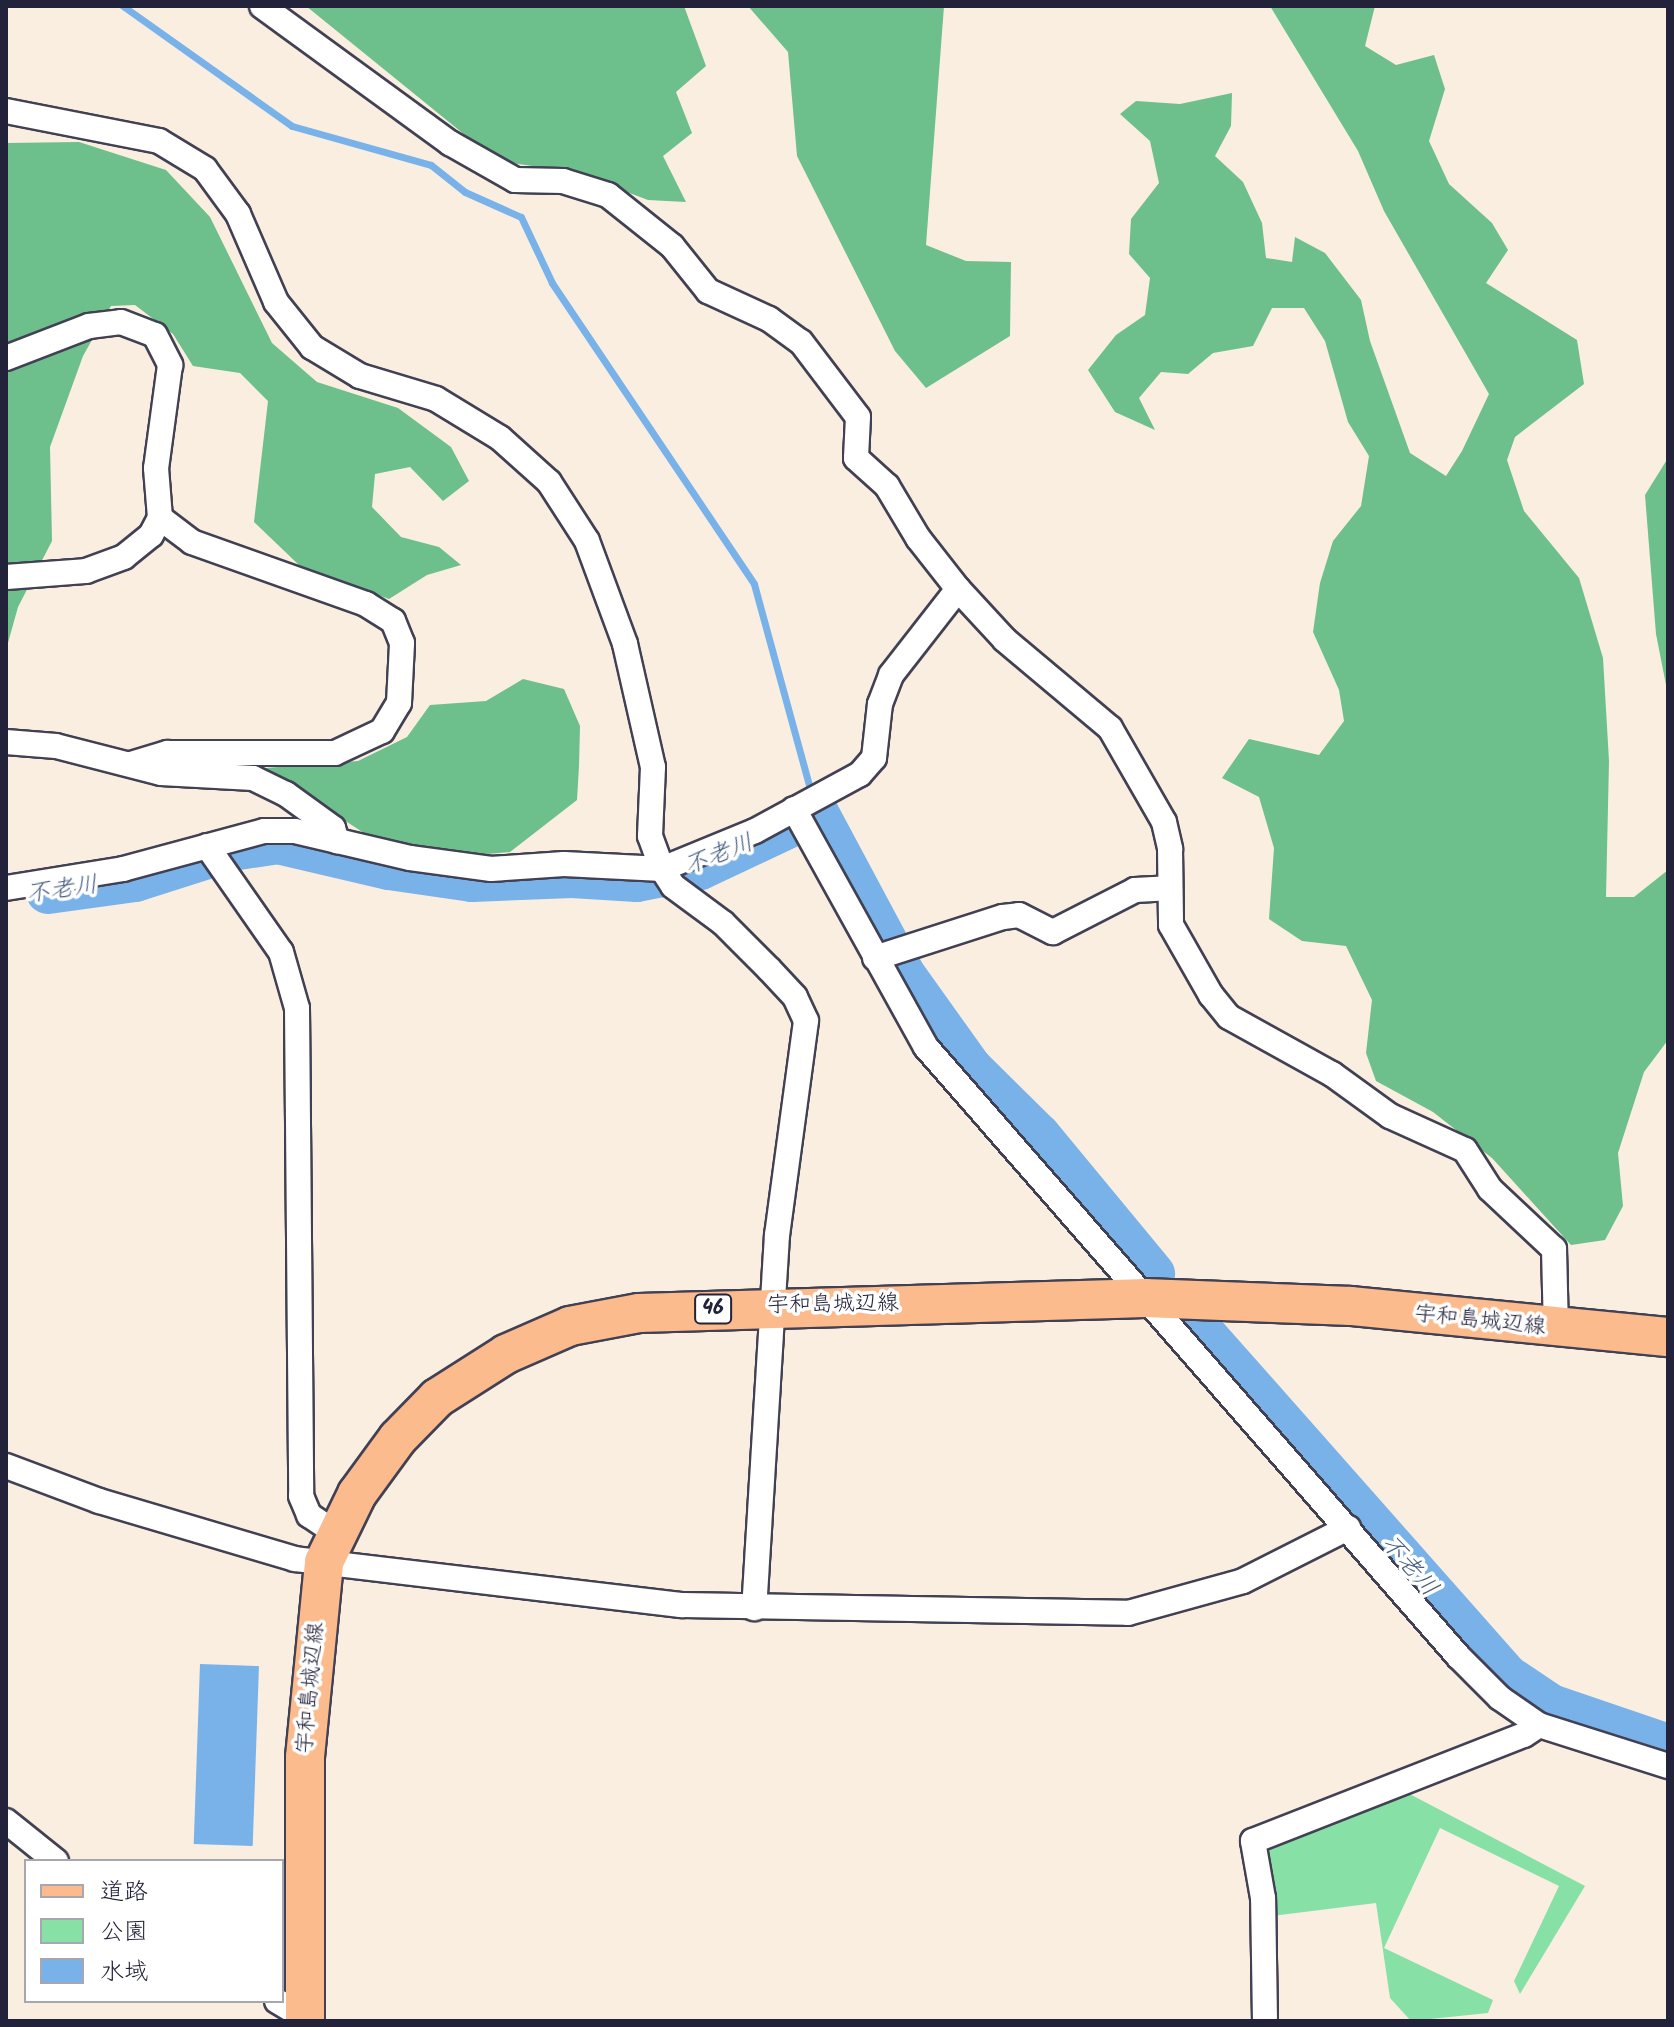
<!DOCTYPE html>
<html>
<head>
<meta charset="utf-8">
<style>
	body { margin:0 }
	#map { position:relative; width:1674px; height:2027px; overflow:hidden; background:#f9eee0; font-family:Kalam,"Klee One",sans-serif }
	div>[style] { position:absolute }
	.green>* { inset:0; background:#87e1a6 }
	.forest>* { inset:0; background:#6dbf8b }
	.water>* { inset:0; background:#78b2e9; transform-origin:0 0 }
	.stream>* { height:7px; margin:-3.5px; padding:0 3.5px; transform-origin:3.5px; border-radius:3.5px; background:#78b2e9 }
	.river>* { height:44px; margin:-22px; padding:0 22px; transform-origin:22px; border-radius:22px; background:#78b2e9 }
	.roads { filter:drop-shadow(2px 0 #424154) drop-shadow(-2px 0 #424154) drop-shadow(0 2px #424154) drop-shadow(0 -2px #424154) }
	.street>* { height:24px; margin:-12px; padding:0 12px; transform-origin:12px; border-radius:12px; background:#fff }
	.primary>* { height:38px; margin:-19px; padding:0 19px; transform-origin:19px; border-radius:19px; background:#fbbb8d }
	span { translate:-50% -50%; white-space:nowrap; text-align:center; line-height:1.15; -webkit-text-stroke:7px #fff; paint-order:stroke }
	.shield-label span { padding:2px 6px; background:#fff; border:2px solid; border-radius:6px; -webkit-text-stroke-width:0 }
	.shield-label { font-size:20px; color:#22223b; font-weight:700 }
	.street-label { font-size:22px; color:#22223b }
	.water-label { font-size:24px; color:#445c81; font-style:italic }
	.frame { position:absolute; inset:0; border:8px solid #22223b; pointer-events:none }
	.legend { position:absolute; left:24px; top:1859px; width:260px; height:144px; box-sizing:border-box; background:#fff; border:2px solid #a7a7b1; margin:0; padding:10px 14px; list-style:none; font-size:24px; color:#22223b }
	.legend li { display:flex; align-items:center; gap:16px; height:40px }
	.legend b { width:40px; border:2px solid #a7a7b1 }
</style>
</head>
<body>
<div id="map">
	<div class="green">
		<i style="clip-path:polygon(1402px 1790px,1585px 1886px,1520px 1994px,1514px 1981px,1559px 1886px,1440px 1828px,1384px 1948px,1493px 2000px,1488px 2013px,1411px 2021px,1390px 1998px,1376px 1903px,1265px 1917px,1262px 1843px)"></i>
	</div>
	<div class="forest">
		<i style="clip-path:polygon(306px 6px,684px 6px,706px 66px,676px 92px,692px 133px,663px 156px,686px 202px,648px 200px,574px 172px,497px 161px)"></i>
		<i style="clip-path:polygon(748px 6px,944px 6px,926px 245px,966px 261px,1011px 262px,1010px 336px,926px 388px,895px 351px,797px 156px,788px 52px)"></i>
		<i style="clip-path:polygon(1270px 6px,1375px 6px,1365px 46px,1396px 65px,1434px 55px,1445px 89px,1429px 141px,1449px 184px,1492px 223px,1508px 250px,1486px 283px,1577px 340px,1584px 384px,1515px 437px,1507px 460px,1524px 511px,1579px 578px,1603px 658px,1609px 761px,1606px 897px,1634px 897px,1668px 870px,1668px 1040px,1644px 1072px,1618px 1153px,1623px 1206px,1605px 1240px,1571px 1245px,1492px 1158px,1433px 1112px,1376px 1081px,1366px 1053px,1372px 1000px,1346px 946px,1302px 941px,1269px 919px,1274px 848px,1259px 797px,1222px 778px,1249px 739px,1319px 755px,1344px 721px,1339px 690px,1313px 632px,1320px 583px,1333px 541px,1361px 506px,1369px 456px,1348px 422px,1325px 341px,1304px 308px,1272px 308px,1253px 346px,1213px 353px,1188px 374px,1161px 372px,1139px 398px,1155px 430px,1115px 412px,1088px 370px,1116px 335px,1145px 315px,1150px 278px,1129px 254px,1131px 219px,1159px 183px,1150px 141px,1120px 114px,1136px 101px,1180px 104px,1232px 93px,1231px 126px,1215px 156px,1243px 182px,1262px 223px,1266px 258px,1292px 262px,1295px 237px,1325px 253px,1361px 300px,1370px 341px,1410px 453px,1446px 476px,1462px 451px,1489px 394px,1384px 211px,1358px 151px)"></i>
		<i style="clip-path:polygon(79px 142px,166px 170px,210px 217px,272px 343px,317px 382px,398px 408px,451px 447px,469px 481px,443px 501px,410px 467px,375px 474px,372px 507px,401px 537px,439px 547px,461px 565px,427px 575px,389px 599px,300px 566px,254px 522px,268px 401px,240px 373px,193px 366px,173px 334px,135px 305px,111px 306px,83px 356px,50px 447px,52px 541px,18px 607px,6px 650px,6px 143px)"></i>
		<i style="clip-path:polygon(1668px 458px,1668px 695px,1656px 634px,1645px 495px)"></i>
		<i style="clip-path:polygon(523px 679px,564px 689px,580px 726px,579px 766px,577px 800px,510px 852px,454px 857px,376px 841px,265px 768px,358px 761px,407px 737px,430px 705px,486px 701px)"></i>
	</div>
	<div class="water">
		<i style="left:200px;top:1664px;width:59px;height:180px;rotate:2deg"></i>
	</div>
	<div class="stream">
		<i style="left:123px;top:6px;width:207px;rotate:35.4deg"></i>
		<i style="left:292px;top:126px;width:144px;rotate:15.7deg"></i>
		<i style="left:431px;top:165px;width:43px;rotate:38.5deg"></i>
		<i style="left:465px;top:192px;width:61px;rotate:24.1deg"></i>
		<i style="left:521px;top:217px;width:73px;rotate:64.8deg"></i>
		<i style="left:552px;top:283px;width:362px;rotate:56.1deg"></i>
		<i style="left:754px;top:584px;width:217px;rotate:74.7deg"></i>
	</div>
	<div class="river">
		<i style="left:48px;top:892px;width:88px;rotate:-7.9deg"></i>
		<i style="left:135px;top:880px;width:102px;rotate:-17.7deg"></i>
		<i style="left:232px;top:849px;width:47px;rotate:-8.7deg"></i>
		<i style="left:278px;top:842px;width:114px;rotate:13.2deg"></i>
		<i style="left:389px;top:868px;width:84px;rotate:8.2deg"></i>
		<i style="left:472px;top:880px;width:100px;rotate:-2.3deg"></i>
		<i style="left:572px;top:876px;width:65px;rotate:3.5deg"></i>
		<i style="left:637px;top:880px;width:64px;rotate:-10.8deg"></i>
		<i style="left:700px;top:868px;width:129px;rotate:-25.2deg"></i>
		<i style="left:817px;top:813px;width:183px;rotate:61.9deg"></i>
		<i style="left:903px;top:974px;width:115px;rotate:54.5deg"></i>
		<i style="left:970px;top:1068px;width:97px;rotate:44.6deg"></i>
		<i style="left:1039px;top:1136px;width:179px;rotate:50.4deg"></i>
		<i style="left:1195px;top:1324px;width:470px;rotate:48.5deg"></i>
		<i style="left:1506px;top:1676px;width:54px;rotate:33.7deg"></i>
		<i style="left:1551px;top:1706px;width:124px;rotate:18.9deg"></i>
	</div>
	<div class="roads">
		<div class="street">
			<i style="left:262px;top:6px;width:233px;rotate:36.1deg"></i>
			<i style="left:450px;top:143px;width:75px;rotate:29.6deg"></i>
			<i style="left:515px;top:180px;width:48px;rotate:1.2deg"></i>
			<i style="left:563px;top:181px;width:47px;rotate:17.3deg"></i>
			<i style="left:608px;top:195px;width:82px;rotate:38.6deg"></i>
			<i style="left:672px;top:246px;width:58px;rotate:51.3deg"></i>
			<i style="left:708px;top:291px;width:67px;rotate:24.7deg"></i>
			<i style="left:769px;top:319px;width:39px;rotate:36deg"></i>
			<i style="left:801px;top:342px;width:94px;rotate:52.8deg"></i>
			<i style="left:858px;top:417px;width:41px;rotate:92.8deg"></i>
			<i style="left:856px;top:458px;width:42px;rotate:42.1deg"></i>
			<i style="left:887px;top:486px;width:61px;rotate:59.2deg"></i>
			<i style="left:918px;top:538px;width:65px;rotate:51.9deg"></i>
			<i style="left:958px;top:589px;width:69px;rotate:47.3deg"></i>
			<i style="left:1005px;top:640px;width:137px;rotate:40deg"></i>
			<i style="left:1110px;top:728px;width:108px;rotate:60.1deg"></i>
			<i style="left:1164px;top:822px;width:28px;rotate:77deg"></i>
			<i style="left:1170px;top:849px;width:76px;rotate:89.2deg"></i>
			<i style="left:1171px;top:925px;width:81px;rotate:60.3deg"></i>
			<i style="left:1211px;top:995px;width:28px;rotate:51deg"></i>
			<i style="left:1229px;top:1017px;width:118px;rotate:29deg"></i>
			<i style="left:1332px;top:1074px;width:72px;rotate:35.9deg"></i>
			<i style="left:1390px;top:1116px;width:82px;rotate:24.4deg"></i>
			<i style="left:1465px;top:1150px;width:46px;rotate:57.3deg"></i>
			<i style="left:1490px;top:1189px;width:88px;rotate:43.2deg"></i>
			<i style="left:1554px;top:1249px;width:80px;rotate:88.6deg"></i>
			<i style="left:6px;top:111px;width:156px;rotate:11.1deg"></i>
			<i style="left:159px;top:141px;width:54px;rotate:31.3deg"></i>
			<i style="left:205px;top:169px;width:56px;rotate:53.7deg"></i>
			<i style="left:238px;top:214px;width:96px;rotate:66.6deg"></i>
			<i style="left:276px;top:302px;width:58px;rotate:51.3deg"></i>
			<i style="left:312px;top:347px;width:56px;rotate:31.1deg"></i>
			<i style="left:360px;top:376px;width:79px;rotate:16.8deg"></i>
			<i style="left:436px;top:399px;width:75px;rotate:31.4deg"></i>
			<i style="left:500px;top:438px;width:66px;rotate:41.9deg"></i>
			<i style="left:549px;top:482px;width:70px;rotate:57.2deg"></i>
			<i style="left:587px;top:541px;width:110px;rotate:69.7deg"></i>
			<i style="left:625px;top:644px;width:126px;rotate:77.2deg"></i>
			<i style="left:653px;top:767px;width:69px;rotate:92.5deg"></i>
			<i style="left:650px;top:836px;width:35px;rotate:70deg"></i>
			<i style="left:662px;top:869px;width:20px;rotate:57deg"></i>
			<i style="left:673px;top:886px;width:62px;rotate:36.5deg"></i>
			<i style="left:723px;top:923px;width:65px;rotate:45deg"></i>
			<i style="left:769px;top:969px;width:38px;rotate:47deg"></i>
			<i style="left:795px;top:997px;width:26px;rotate:65deg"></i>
			<i style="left:806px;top:1021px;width:216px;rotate:97.7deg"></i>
			<i style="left:777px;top:1235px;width:374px;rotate:93.5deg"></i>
			<i style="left:6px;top:358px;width:89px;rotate:-21.1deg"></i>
			<i style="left:89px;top:326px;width:32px;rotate:-7deg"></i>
			<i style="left:121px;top:322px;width:36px;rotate:21deg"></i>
			<i style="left:155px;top:335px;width:34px;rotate:63deg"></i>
			<i style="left:170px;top:365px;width:104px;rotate:97.7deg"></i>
			<i style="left:156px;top:468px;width:50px;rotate:85.4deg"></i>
			<i style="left:160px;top:518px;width:19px;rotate:118deg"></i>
			<i style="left:151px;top:535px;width:35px;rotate:141deg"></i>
			<i style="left:124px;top:557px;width:40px;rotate:159.8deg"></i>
			<i style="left:86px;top:571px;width:80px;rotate:175.7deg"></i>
			<i style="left:6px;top:742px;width:50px;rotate:4.6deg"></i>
			<i style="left:56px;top:746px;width:108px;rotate:14.4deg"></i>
			<i style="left:161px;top:773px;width:92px;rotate:3.1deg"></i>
			<i style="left:253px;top:778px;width:37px;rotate:26deg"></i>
			<i style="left:286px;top:794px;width:58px;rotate:35.9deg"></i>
			<i style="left:333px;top:828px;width:14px;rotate:73deg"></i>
			<i style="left:131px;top:764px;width:38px;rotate:-17deg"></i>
			<i style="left:167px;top:753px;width:168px"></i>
			<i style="left:335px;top:753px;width:52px;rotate:-25.1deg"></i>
			<i style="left:382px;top:731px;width:33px;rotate:-59deg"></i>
			<i style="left:399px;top:703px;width:60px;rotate:-87.1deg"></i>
			<i style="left:402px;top:643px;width:24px;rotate:-112deg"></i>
			<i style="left:393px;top:621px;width:32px;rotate:-148deg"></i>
			<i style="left:366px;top:604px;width:185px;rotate:-160.4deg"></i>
			<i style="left:192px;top:542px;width:40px;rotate:-143deg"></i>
			<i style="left:794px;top:809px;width:272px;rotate:61deg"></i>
			<i style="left:926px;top:1047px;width:809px;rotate:48.86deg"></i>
			<i style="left:1458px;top:1656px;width:59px;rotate:45deg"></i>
			<i style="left:1500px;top:1698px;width:47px;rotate:34.7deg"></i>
			<i style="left:1539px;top:1725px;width:135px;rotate:17.6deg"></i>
			<i style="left:207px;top:846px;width:129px;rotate:55.1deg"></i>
			<i style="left:281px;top:952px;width:58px;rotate:74.1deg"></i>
			<i style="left:297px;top:1008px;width:488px;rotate:89.5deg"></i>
			<i style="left:301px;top:1496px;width:21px;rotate:67deg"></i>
			<i style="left:309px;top:1515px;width:32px;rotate:34deg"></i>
			<i style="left:6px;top:888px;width:119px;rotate:-9.2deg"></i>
			<i style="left:123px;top:869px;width:146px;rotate:-15.1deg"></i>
			<i style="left:264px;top:831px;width:31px"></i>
			<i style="left:295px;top:831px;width:118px;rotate:13.2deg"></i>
			<i style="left:410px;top:858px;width:82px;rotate:7.7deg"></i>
			<i style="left:491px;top:869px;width:73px;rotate:-3.9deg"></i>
			<i style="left:564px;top:864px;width:98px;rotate:2.9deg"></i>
			<i style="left:662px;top:869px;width:100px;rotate:-22.2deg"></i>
			<i style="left:755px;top:831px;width:119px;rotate:-28.5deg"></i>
			<i style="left:860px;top:774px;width:21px;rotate:-49deg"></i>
			<i style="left:874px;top:758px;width:54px;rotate:-83.7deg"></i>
			<i style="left:880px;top:704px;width:31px;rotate:-69deg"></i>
			<i style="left:891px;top:675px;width:109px;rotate:-52.1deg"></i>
			<i style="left:875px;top:958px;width:134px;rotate:-17.8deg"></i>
			<i style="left:1003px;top:917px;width:16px;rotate:-7deg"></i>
			<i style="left:1019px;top:915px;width:38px;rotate:27deg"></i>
			<i style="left:1053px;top:932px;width:92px;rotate:-27.1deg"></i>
			<i style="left:1135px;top:890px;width:33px;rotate:-3deg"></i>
			<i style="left:6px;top:1466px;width:99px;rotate:20.6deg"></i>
			<i style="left:99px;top:1501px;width:204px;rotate:16.5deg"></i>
			<i style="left:295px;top:1559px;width:389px;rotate:6.8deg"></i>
			<i style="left:681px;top:1605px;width:447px;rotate:1deg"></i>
			<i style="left:1128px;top:1613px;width:119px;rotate:-15.5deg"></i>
			<i style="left:1243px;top:1581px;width:118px;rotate:-26.8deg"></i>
			<i style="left:6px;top:1821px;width:64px;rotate:38.7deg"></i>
			<i style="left:277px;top:2001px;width:39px;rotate:31deg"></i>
			<i style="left:1265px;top:2021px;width:123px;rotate:-90.9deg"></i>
			<i style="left:1263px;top:1898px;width:58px;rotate:-100deg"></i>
			<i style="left:1253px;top:1841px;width:291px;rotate:-21.4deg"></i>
			<i style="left:1524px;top:1735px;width:18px;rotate:-34deg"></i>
		</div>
		<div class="primary">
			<i style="left:305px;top:2021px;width:264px;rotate:-90deg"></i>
			<i style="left:305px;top:1757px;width:196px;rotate:-84.4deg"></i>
			<i style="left:324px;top:1562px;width:76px;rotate:-64.1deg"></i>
			<i style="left:357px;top:1494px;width:69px;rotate:-53.8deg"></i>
			<i style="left:398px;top:1438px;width:56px;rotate:-45.7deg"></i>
			<i style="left:437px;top:1398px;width:82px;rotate:-32.5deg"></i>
			<i style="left:506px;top:1354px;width:70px;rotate:-23.6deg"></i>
			<i style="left:570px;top:1326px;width:70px;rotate:-10.7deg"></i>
			<i style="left:639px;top:1313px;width:506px;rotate:-1.7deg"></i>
			<i style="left:1145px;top:1298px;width:206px;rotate:2.2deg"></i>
			<i style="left:1351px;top:1306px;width:319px;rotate:5.6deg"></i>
		</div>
	</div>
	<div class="shield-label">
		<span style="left:713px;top:1309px">46</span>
	</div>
	<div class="street-label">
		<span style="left:833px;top:1305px;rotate:-1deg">宇和島城辺線</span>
		<span style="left:1480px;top:1321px;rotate:6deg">宇和島城辺線</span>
		<span style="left:311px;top:1688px;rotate:-85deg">宇和島城辺線</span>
	</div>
	<div class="water-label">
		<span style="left:719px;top:855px;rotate:-21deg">不老川</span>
		<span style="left:62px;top:890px;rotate:-8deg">不老川</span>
		<span style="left:1409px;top:1566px;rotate:49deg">不老川</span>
	</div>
	<div class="frame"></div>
	<ul class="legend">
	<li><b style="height:10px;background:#fbbb8d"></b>道路</li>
	<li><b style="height:22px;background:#87e1a6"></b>公園</li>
	<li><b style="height:22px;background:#78b2e9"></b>水域</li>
	</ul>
</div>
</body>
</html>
